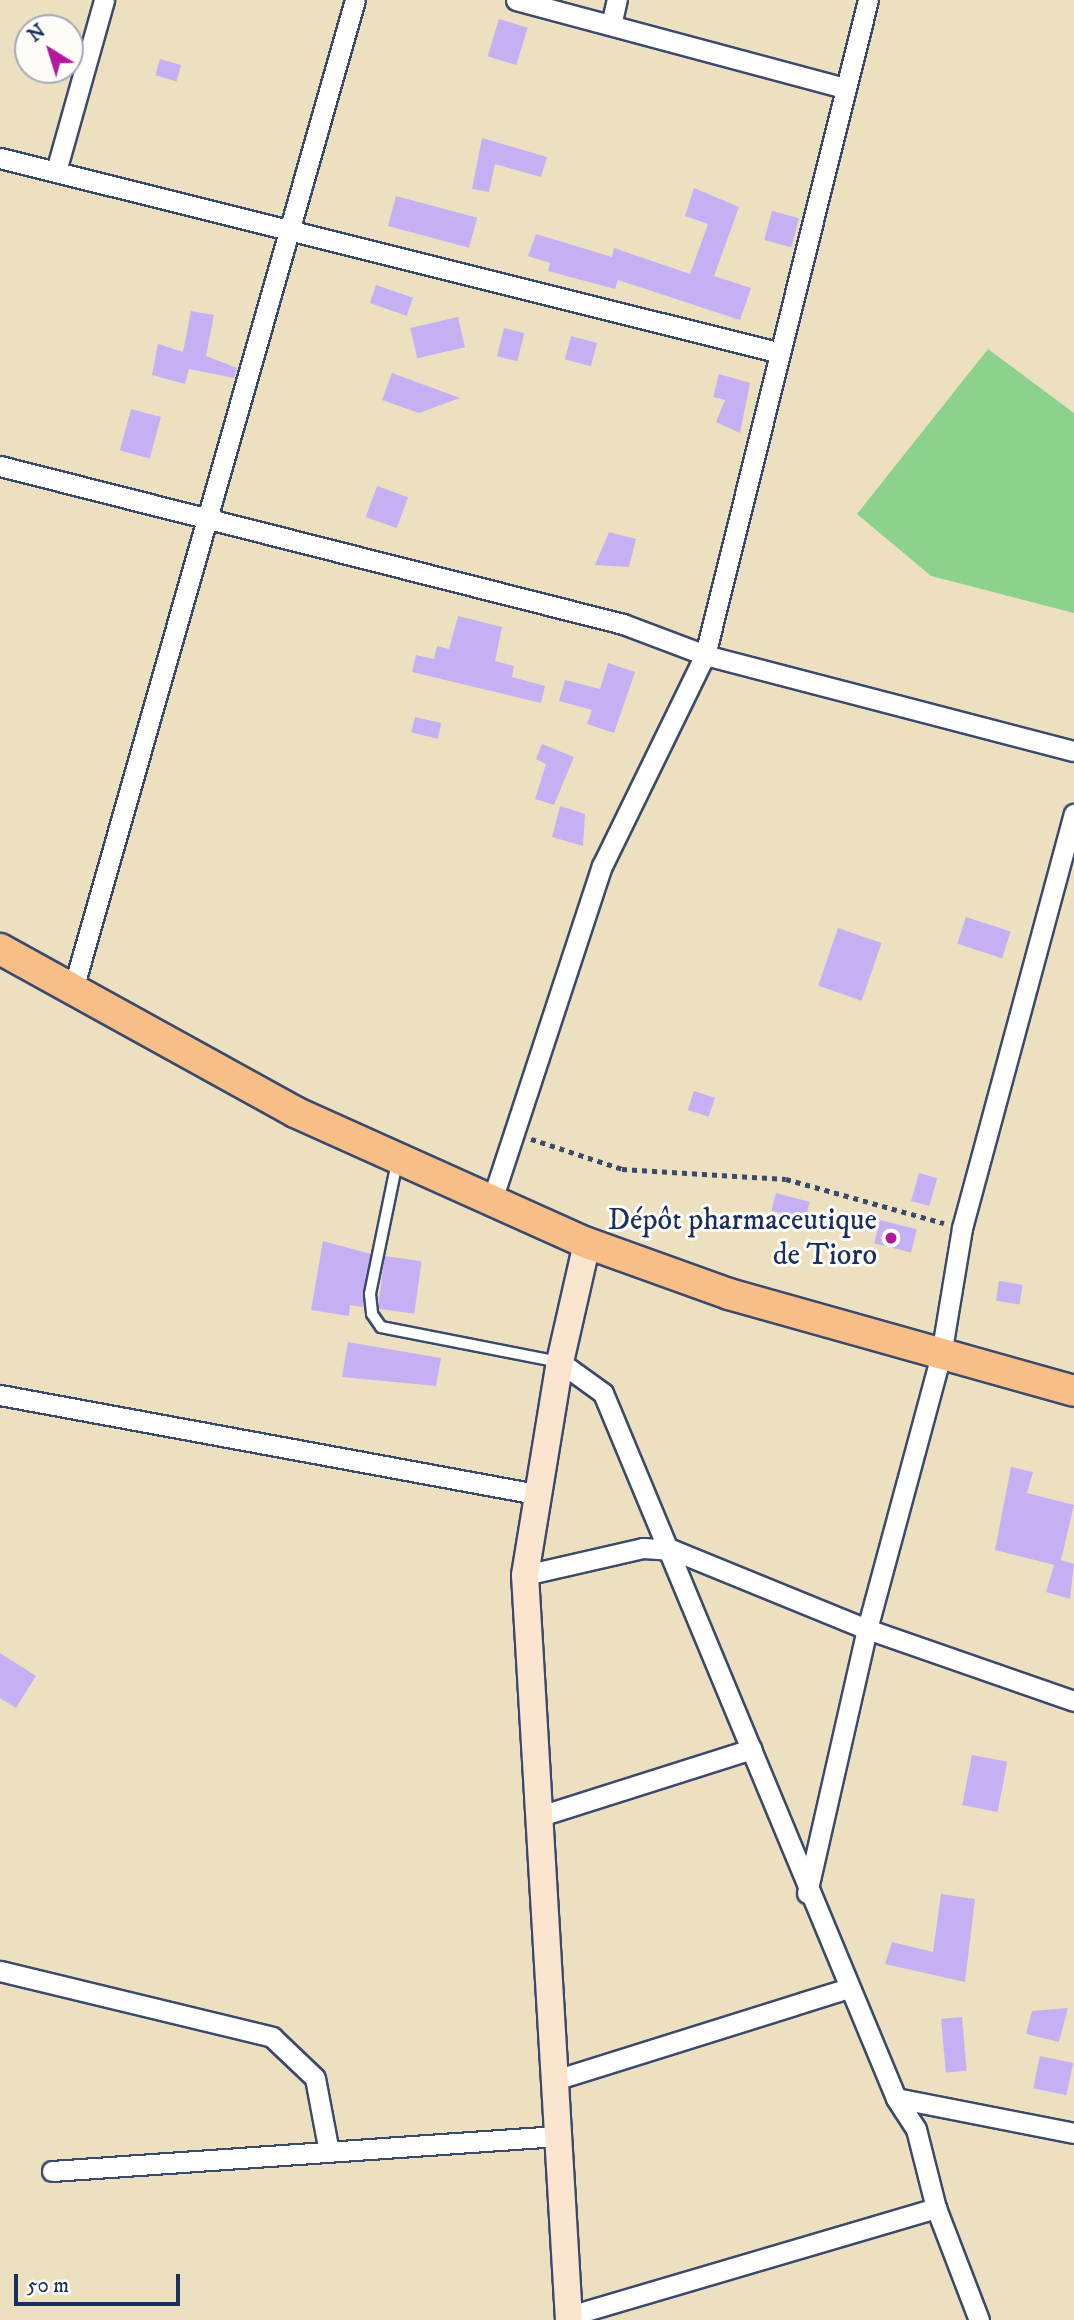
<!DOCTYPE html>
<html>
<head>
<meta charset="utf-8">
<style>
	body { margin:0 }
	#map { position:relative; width:1074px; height:2320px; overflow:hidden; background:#ede0c0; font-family:"IM FELL DW Pica",serif }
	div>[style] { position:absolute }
	.green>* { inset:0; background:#8dd28c }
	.building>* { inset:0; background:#c6b0f4; transform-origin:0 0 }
	.path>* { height:4.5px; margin-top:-2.25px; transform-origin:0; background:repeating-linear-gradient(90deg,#3a4a6d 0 5px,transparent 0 10px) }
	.roads { filter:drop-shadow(2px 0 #3a4a6d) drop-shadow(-2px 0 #3a4a6d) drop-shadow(0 2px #3a4a6d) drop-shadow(0 -2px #3a4a6d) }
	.lane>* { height:10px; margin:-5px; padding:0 5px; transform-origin:5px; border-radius:5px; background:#fff }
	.street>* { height:19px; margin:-9.5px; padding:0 9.5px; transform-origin:9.5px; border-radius:9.5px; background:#fff }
	.secondary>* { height:26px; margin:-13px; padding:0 13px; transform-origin:13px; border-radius:13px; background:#fce5cf }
	.primary>* { height:30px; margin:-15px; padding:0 15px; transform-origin:15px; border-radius:15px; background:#f7be88 }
	.dots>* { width:19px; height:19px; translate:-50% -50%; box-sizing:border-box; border:4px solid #fdfcf7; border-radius:50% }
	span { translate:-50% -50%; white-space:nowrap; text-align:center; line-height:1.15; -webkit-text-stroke:6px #fdfcf7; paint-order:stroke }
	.poi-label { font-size:30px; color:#1b2f5e }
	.right { translate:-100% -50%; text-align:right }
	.north { position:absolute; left:14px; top:14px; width:70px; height:70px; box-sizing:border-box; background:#fdfcf7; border:2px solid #a3aaba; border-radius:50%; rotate:322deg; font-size:19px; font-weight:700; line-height:28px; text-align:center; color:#1b2f5e }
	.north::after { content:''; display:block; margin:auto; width:24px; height:32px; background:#b5179e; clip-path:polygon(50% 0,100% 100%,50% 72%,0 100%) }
	.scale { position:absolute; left:14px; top:2274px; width:166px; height:32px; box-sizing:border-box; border:4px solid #1b2f5e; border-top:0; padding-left:9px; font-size:21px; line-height:24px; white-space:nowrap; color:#1b2f5e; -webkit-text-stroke:5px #fdfcf7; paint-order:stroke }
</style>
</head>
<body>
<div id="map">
	<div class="green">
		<i style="clip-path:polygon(988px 349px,1074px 413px,1074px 613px,931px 576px,857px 514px)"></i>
	</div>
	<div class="building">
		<i style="left:499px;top:19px;width:30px;height:39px;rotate:17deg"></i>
		<i style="left:160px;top:59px;width:22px;height:17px;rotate:16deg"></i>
		<i style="clip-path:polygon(482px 138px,547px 157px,541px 177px,495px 164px,489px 192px,472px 189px)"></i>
		<i style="clip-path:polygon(694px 188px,739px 207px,714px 276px,751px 288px,740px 320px,618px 280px,615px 289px,548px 271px,550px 263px,528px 256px,536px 234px,612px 257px,614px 248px,690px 274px,708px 224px,685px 216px)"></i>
		<i style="left:396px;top:196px;width:84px;height:31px;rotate:15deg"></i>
		<i style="left:772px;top:211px;width:28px;height:30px;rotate:15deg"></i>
		<i style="left:376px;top:285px;width:39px;height:19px;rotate:19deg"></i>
		<i style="clip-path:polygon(191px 311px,214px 315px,206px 356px,237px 368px,234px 378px,189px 369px,185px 384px,152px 375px,158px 344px,183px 352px)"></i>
		<i style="left:458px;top:317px;width:31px;height:49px;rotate:77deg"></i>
		<i style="left:504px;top:328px;width:21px;height:29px;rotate:14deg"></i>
		<i style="left:571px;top:336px;width:27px;height:24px;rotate:15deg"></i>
		<i style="clip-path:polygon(392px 373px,460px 398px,419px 413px,382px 400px)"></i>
		<i style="clip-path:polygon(719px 374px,750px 383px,740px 433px,716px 422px,725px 400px,713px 397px)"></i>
		<i style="left:131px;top:409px;width:31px;height:43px;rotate:15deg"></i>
		<i style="left:377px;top:486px;width:33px;height:33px;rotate:20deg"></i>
		<i style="clip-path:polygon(609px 532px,636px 539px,629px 567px,595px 565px)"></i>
		<i style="clip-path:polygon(458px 616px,502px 627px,495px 661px,514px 666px,512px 677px,545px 686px,541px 703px,412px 672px,416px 655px,434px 659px,437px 646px,449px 649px)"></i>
		<i style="clip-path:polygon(608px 663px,635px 672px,614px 733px,587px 724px,592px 710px,559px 701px,565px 680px,600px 689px)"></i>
		<i style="left:415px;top:717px;width:27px;height:16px;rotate:13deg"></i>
		<i style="clip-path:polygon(542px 744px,574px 757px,554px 805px,535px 799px,546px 764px,536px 759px)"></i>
		<i style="clip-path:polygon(560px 806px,585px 814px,583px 846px,552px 837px)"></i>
		<i style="left:966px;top:917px;width:47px;height:28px;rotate:18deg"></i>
		<i style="left:838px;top:928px;width:46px;height:61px;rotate:19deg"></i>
		<i style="left:694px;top:1091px;width:22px;height:20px;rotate:18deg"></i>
		<i style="left:919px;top:1173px;width:19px;height:29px;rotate:16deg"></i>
		<i style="left:776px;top:1193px;width:35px;height:18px;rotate:15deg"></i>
		<i style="left:880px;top:1220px;width:38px;height:24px;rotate:14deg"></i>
		<i style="clip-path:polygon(323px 1241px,371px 1254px,364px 1307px,350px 1305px,349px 1316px,311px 1310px)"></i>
		<i style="left:385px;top:1256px;width:37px;height:53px;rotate:8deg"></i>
		<i style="left:999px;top:1281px;width:24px;height:20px;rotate:9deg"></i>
		<i style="clip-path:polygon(348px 1342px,441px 1358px,436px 1386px,342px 1377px)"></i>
		<i style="clip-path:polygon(1011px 1467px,1033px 1472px,1027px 1493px,1074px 1505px,1061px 1560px,1074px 1564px,1070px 1599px,1046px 1592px,1054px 1565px,995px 1550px)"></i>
		<i style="clip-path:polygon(0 1653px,36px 1676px,16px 1708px,0 1698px)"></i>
		<i style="left:972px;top:1755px;width:36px;height:51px;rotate:11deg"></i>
		<i style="clip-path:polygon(941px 1894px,975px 1899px,965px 1982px,885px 1964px,892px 1942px,933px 1952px)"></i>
		<i style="clip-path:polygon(1068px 2008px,1059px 2042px,1026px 2034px,1032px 2011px)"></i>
		<i style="left:962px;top:2017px;width:54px;height:21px;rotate:85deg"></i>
		<i style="left:1040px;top:2056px;width:34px;height:33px;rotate:12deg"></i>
	</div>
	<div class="path">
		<i style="left:531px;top:1139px;width:96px;rotate:18.2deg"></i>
		<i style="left:622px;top:1169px;width:164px;rotate:3.5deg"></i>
		<i style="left:786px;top:1179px;width:164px;rotate:15.6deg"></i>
	</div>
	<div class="roads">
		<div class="lane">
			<i style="left:397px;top:1162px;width:135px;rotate:101.6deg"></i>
			<i style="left:370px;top:1294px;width:20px;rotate:84deg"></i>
			<i style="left:372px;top:1314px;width:16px;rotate:55deg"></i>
			<i style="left:381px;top:1327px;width:181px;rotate:11.1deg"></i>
		</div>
		<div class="street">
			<i style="left:516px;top:0;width:341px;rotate:15deg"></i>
			<i style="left:611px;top:25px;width:26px;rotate:-77deg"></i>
			<i style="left:0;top:158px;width:801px;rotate:14.02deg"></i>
			<i style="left:56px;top:171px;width:178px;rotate:-74.3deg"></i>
			<i style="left:0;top:466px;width:643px;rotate:14.23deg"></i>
			<i style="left:623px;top:624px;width:88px;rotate:20.7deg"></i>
			<i style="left:705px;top:655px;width:381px;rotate:14.6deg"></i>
			<i style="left:73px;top:989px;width:1028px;rotate:-74.09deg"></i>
			<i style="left:492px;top:1200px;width:352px;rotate:-71.8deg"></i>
			<i style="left:602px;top:866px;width:235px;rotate:-64deg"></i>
			<i style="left:705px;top:655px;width:675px;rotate:-76.03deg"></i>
			<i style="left:560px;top:1362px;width:53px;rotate:35.8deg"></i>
			<i style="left:603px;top:1393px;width:763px;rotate:67.43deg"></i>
			<i style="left:0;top:1395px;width:545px;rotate:10.46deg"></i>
			<i style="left:525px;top:1575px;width:121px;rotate:-12.9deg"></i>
			<i style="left:643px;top:1548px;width:30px;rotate:4deg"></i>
			<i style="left:673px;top:1550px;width:209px;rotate:22.2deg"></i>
			<i style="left:867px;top:1629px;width:219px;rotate:19.2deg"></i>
			<i style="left:537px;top:1817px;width:225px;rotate:-17.6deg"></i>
			<i style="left:807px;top:1893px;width:271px;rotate:-77.2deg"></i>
			<i style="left:867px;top:1629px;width:284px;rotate:-74.9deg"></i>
			<i style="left:941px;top:1355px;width:129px;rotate:-80.6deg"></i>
			<i style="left:962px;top:1228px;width:429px;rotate:-74.9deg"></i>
			<i style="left:0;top:1971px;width:280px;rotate:13.6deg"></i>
			<i style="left:272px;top:2037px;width:59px;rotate:43.6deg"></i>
			<i style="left:315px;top:2078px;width:75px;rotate:79.3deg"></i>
			<i style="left:555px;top:2080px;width:307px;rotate:-17.4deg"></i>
			<i style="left:52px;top:2171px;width:507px;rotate:-3.96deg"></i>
			<i style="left:569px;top:2316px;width:383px;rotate:-16.4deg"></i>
			<i style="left:979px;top:2320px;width:120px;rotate:-111deg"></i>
			<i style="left:936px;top:2208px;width:81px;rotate:-104.2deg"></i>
			<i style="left:916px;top:2129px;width:37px;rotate:-123deg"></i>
			<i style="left:896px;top:2098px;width:181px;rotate:11.1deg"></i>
		</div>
		<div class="secondary">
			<i style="left:569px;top:2320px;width:746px;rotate:-93.38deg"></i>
			<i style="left:525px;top:1575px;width:216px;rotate:-80.7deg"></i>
			<i style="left:560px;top:1362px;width:122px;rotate:-77.2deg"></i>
		</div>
		<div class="primary">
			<i style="left:0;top:949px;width:337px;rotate:28.9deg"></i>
			<i style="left:295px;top:1112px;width:320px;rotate:24.2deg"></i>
			<i style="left:587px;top:1243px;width:151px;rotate:19.8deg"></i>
			<i style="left:729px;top:1294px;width:358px;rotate:15.7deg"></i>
		</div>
	</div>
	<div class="dots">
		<i style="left:891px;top:1238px;background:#b5179e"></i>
	</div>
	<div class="poi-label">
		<span class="right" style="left:877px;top:1238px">Dépôt pharmaceutique<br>de Tioro</span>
	</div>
	<div class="north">N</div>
	<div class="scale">50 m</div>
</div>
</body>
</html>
